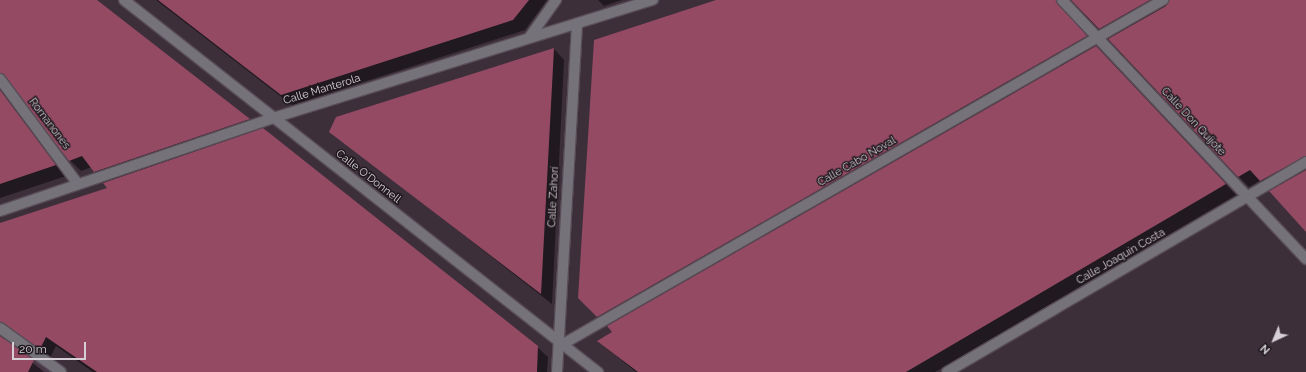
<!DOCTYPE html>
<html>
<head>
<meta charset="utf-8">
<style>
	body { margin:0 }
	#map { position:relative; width:1306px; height:372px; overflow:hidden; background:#3c2f3a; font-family:Raleway,sans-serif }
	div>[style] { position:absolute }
	.built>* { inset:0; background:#493646 }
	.shadow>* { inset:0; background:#0007 }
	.building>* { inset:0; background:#954a63 }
	.roads { filter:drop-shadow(1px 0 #584c56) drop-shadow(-1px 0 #584c56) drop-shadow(0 1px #584c56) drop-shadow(0 -1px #584c56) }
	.minor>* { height:10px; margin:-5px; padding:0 5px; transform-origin:5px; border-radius:5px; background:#75727a }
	span { translate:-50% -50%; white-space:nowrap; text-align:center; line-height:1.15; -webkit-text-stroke:3px #1f191e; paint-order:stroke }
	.street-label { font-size:11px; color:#d7cfd6 }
	.north { position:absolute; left:1254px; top:320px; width:40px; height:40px; -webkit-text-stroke:3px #1f191e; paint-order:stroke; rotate:224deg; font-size:11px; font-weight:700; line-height:16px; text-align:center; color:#d7cfd6 }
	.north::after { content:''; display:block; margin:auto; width:14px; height:18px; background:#d7cfd6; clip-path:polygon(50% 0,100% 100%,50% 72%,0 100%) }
	.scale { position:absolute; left:12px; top:342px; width:74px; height:18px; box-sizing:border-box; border:2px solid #d7cfd6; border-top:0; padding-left:5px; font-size:12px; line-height:14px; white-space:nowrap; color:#d7cfd6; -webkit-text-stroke:3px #1f191e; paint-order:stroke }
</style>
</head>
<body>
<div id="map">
	<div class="built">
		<i style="clip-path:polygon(0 328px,61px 372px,0 372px)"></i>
	</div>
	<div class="shadow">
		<i style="clip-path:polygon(0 0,95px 0,537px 347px,548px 357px,547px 372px,93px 372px,56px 346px,50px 358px,5px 335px,6px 341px,44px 372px,0 372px,0 224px,108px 189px,92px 167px,81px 171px,70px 160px,13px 84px,4px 88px,5px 95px,66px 176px,0 198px)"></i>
		<i style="clip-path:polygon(156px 0,547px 0,525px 30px,292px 105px)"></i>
		<i style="clip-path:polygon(598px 0,622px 0,604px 6px)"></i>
		<i style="clip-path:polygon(719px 0,1306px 0,1306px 231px,1261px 180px,1249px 187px,1072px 3px,1066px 8px,1067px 16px,1236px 195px,935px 372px,636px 372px,598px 341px,614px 332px,589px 309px)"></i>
		<i style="clip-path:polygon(554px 49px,564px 60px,552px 304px,330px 131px)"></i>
	</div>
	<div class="building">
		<i style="clip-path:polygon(0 0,97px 0,250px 119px,94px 172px,82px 156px,69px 161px,0 73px)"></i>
		<i style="clip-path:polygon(158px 0,529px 0,513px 20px,281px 95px)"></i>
		<i style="clip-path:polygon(716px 0,1056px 0,1087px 36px,597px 317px,578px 298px,594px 40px)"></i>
		<i style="clip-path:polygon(1071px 0,1150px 0,1099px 29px)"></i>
		<i style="clip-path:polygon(1169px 0,1306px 0,1306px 156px,1260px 181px,1250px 170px,1238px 177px,1108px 39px,1166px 6px)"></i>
		<i style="clip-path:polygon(1096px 46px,1226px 184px,906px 372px,638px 372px,597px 341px,612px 332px,607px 326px)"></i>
		<i style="clip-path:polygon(554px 48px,541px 294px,329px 132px,336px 117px)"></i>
		<i style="clip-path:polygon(0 90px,56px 165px,0 184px)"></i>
		<i style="clip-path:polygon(263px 128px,538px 346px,537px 372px,97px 372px,46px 337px,40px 349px,0 322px,0 223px,107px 188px,103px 183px)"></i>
		<i style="clip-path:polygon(1306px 170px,1306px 232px,1269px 191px)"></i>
		<i style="clip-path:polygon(0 336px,34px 360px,28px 372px,0 372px)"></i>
	</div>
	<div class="roads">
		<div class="minor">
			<i style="left:124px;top:0;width:603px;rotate:38.13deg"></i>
			<i style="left:1062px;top:0;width:356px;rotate:46.7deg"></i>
			<i style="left:529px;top:38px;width:47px;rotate:-54.6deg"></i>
			<i style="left:0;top:79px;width:131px;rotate:53.4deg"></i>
			<i style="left:0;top:211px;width:288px;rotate:-18.8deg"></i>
			<i style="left:273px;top:118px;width:398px;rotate:-17.3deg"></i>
			<i style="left:0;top:328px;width:75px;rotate:35.8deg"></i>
			<i style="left:563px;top:344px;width:692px;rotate:-29.83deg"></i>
			<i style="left:557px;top:372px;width:349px;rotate:-86.7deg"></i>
			<i style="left:947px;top:372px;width:416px;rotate:-30.3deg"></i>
		</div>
	</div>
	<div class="street-label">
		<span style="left:322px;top:90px;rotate:-17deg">Calle Manterola</span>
		<span style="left:1193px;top:122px;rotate:47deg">Calle Don Quijote</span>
		<span style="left:49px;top:124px;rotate:53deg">Romanones</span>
		<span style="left:857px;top:162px;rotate:-30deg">Calle Cabo Noval</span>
		<span style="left:368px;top:177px;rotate:38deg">Calle O'Donnell</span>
		<span style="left:554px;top:197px;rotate:-87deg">Calle Zahorí</span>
		<span style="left:1121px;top:257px;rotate:-30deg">Calle Joaquín Costa</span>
	</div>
	<div class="north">N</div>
	<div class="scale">20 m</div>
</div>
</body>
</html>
